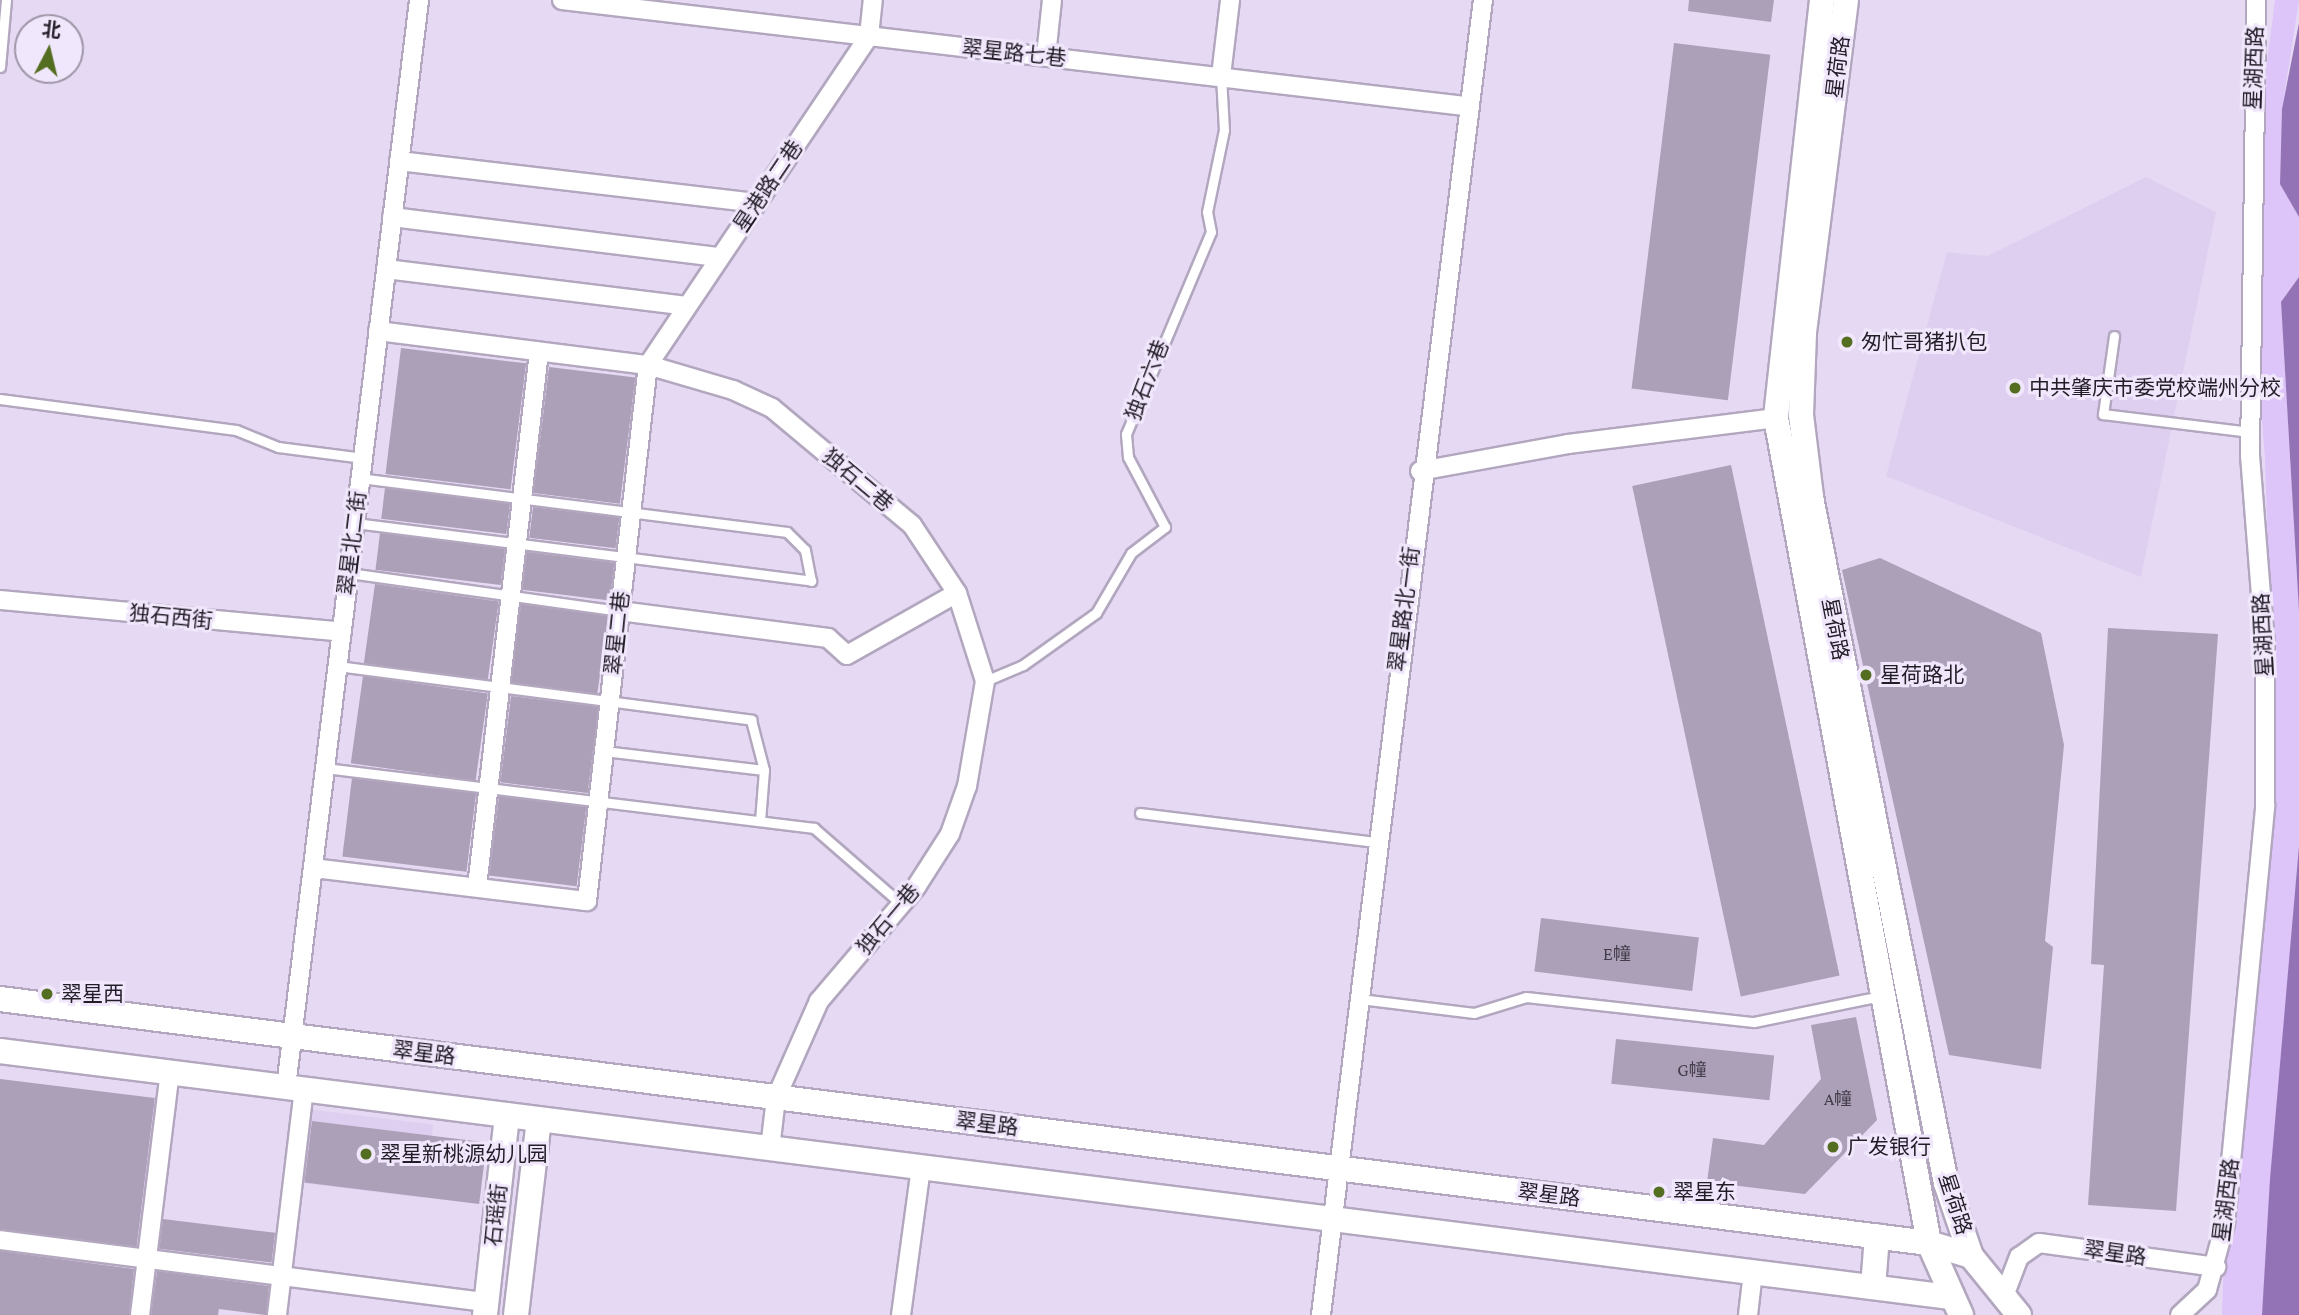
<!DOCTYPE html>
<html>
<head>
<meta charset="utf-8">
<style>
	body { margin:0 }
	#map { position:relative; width:2299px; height:1315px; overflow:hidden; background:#e5d9f3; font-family:"Crimson Pro","Noto Sans SC",serif }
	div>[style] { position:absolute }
	.built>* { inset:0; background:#decff0; transform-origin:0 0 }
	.green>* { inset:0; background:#ddc4f9 }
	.water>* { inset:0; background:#9373b5 }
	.building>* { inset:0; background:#aba0b8; transform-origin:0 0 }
	.roads { filter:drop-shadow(2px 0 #b2a7bf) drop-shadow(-2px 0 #b2a7bf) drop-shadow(0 2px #b2a7bf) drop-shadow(0 -2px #b2a7bf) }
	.lane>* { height:9px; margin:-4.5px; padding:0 4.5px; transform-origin:4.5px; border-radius:4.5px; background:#fff }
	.street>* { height:18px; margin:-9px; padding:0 9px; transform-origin:9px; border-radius:9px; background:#fff }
	.secondary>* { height:24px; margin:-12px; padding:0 12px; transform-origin:12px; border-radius:12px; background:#fff }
	.dots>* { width:19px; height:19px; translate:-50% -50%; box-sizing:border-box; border:4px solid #f1e7fc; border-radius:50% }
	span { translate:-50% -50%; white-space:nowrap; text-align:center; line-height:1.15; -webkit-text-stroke:6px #f1e7fc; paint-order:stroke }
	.number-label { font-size:18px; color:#443e4b }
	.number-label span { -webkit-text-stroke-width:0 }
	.street-label { font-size:21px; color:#221d27 }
	.poi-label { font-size:21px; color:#221d27 }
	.left { translate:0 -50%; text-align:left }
	.north { position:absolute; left:14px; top:14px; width:70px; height:70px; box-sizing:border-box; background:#f1e7fc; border:2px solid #9e96a7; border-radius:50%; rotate:7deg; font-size:19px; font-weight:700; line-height:28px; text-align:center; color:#221d27 }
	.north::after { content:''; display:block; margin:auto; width:24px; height:32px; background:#546e21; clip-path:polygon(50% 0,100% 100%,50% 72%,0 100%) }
</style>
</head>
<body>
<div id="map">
	<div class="built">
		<i style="clip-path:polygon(2146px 177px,2216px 212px,2141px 577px,1886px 476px,1947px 252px,1987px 256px)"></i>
		<i style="left:307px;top:1109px;width:127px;height:74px;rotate:7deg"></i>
	</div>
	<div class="green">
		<i style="clip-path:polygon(2275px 0,2299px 0,2282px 109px,2280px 184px,2299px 217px,2299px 277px,2281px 302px,2299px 611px,2299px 846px,2262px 1315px,2222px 1315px,2225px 1224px,2275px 746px,2265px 459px,2250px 261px,2250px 195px)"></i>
	</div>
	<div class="water">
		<i style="clip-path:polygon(2299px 23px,2299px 217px,2280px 184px,2282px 109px)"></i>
		<i style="clip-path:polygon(2299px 277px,2299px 611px,2281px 302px)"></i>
		<i style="clip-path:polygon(2299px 846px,2299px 1315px,2262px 1315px,2270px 1179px)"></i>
	</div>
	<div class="building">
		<i style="clip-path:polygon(1689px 0,1774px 0,1771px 22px,1688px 11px)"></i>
		<i style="left:1674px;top:43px;width:97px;height:348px;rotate:7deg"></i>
		<i style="left:401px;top:348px;width:126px;height:127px;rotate:7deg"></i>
		<i style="left:549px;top:367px;width:87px;height:127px;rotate:7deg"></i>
		<i style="left:1731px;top:465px;width:522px;height:101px;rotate:78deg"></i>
		<i style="left:385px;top:488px;width:126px;height:31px;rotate:7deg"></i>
		<i style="left:533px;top:507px;width:87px;height:31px;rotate:7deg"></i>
		<i style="left:380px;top:533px;width:126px;height:37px;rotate:7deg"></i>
		<i style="left:527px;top:552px;width:88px;height:38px;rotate:7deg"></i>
		<i style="clip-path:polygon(1880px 558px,2041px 633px,2064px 745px,2045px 941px,2053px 947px,2041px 1069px,1949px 1055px,1842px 570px)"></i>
		<i style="left:375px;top:584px;width:125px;height:80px;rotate:8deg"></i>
		<i style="left:521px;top:604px;width:88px;height:79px;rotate:8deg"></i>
		<i style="clip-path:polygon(2108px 628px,2218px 634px,2176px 1211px,2088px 1205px,2104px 965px,2091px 964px)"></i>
		<i style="left:363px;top:676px;width:126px;height:88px;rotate:8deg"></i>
		<i style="left:511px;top:696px;width:88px;height:87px;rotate:7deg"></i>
		<i style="left:352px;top:778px;width:125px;height:79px;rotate:7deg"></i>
		<i style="left:499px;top:796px;width:88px;height:80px;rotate:7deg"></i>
		<i style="left:1541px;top:918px;width:159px;height:54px;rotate:7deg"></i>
		<i style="clip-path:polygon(1856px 1017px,1877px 1120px,1805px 1194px,1707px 1182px,1713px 1138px,1764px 1145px,1821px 1079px,1811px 1025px)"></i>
		<i style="left:1616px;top:1039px;width:159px;height:45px;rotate:6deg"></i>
		<i style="left:0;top:1079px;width:156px;height:150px;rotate:7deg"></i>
		<i style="left:312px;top:1121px;width:176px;height:62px;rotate:7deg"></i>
		<i style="left:163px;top:1219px;width:113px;height:30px;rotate:7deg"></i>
		<i style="clip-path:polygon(0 1251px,134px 1269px,129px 1315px,0 1315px)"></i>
		<i style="clip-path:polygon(157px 1271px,269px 1286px,266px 1315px,219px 1309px,218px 1315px,151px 1315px)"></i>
	</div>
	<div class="roads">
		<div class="lane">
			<i style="left:0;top:67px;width:67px;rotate:-84.9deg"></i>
			<i style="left:2114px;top:336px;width:79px;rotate:98deg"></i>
			<i style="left:2103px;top:414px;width:148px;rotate:7deg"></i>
			<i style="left:0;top:399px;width:238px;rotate:7.5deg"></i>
			<i style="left:236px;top:430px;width:45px;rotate:22deg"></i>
			<i style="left:278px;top:447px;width:86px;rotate:7.4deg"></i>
			<i style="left:355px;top:523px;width:460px;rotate:7.2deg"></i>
			<i style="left:811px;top:581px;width:32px;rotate:-101deg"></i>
			<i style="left:805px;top:550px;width:25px;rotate:-135deg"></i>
			<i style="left:787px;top:532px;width:430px;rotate:-172.8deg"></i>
			<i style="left:349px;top:573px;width:274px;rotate:8deg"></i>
			<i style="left:338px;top:666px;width:417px;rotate:7.4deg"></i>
			<i style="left:751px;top:720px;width:52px;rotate:75.4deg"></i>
			<i style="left:764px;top:770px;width:51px;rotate:94.5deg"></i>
			<i style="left:985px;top:681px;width:41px;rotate:-22.8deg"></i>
			<i style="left:1023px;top:665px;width:90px;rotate:-35.5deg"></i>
			<i style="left:1096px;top:613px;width:69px;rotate:-59.7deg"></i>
			<i style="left:1131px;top:553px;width:43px;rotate:-37.4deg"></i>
			<i style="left:1165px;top:527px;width:79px;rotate:-117.9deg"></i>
			<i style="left:1128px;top:457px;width:23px;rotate:-95deg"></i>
			<i style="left:1126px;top:434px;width:219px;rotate:-67.2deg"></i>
			<i style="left:1211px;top:232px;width:20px;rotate:-101deg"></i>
			<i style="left:1207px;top:212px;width:84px;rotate:-78.3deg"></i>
			<i style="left:1224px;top:130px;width:53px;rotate:-93.2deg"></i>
			<i style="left:604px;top:751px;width:161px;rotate:6.8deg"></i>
			<i style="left:325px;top:768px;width:493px;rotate:7deg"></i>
			<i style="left:814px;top:828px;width:116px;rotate:41.1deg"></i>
			<i style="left:1140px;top:813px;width:239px;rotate:7deg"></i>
			<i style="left:1360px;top:999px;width:115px;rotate:7deg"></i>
			<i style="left:1474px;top:1013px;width:54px;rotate:-17.1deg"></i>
			<i style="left:1526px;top:997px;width:229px;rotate:6.3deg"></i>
			<i style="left:1754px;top:1022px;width:130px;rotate:-11.6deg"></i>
		</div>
		<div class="street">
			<i style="left:562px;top:0;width:909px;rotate:6.7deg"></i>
			<i style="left:1046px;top:56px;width:56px;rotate:-83.9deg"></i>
			<i style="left:1221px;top:76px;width:77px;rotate:-83.2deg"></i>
			<i style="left:399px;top:161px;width:359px;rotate:6.7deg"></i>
			<i style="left:392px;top:217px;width:330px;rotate:7deg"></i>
			<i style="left:386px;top:269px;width:303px;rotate:7deg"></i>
			<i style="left:378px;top:331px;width:272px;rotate:7.2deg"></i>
			<i style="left:648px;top:365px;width:89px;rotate:16.4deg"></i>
			<i style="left:733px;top:390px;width:43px;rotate:24.8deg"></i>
			<i style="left:772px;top:408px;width:182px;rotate:39.9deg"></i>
			<i style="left:912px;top:525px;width:82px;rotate:56.5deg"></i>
			<i style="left:957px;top:593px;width:92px;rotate:72.3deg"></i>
			<i style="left:985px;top:681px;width:107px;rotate:99.7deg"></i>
			<i style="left:967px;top:786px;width:51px;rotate:109.5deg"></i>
			<i style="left:950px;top:834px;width:63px;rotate:122.7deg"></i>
			<i style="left:916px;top:887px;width:150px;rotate:130.4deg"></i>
			<i style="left:819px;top:1001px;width:106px;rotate:113.9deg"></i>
			<i style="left:776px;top:1098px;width:50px;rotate:96.8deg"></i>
			<i style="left:1420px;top:471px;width:150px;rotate:-10.3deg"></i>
			<i style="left:1568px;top:444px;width:210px;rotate:-7.1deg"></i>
			<i style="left:0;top:600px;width:343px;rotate:5.3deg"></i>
			<i style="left:620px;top:611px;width:210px;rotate:7.4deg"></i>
			<i style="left:828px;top:638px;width:25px;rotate:42deg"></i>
			<i style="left:847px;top:655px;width:126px;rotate:-29.4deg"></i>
			<i style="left:313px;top:868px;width:276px;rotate:6.9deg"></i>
			<i style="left:587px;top:901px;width:539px;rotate:-83.51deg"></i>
			<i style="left:648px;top:365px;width:396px;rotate:-56.1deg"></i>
			<i style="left:869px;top:36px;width:36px;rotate:-84deg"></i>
			<i style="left:477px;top:887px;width:539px;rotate:-83.39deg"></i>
			<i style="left:286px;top:1087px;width:1095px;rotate:-83.02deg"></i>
			<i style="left:0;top:1240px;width:490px;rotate:7.3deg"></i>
			<i style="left:2004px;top:1296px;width:42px;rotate:-69deg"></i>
			<i style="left:2019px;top:1257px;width:24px;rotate:-35deg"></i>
			<i style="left:2039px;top:1243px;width:179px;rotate:7.7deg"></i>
			<i style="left:140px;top:1315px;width:245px;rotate:-83deg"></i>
			<i style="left:277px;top:1315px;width:228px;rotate:-83.2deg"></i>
			<i style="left:901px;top:1315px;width:149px;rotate:-82.3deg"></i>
			<i style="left:1321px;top:1315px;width:1325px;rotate:-82.98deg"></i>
			<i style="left:1748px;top:1315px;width:43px;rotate:-83.4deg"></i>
			<i style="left:2180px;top:1315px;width:37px;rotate:-43deg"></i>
			<i style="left:2207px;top:1290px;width:68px;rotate:-74.7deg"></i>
			<i style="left:2225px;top:1224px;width:421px;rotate:-84.5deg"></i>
			<i style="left:2265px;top:805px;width:159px;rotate:-90deg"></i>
			<i style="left:2265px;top:646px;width:192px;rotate:-94.5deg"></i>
			<i style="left:2250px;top:455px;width:455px;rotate:-89.2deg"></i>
		</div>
		<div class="secondary">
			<i style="left:1822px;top:0;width:421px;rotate:96.3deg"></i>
			<i style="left:1776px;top:418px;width:839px;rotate:79.49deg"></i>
			<i style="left:1929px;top:1243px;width:79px;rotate:66deg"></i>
			<i style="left:1846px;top:0;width:336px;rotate:97.2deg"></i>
			<i style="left:1804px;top:333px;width:82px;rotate:92.1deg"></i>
			<i style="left:1801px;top:415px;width:83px;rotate:83deg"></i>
			<i style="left:1811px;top:497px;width:699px;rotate:78.87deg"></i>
			<i style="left:1946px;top:1183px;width:77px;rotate:71.1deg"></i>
			<i style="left:1971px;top:1256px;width:76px;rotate:50.9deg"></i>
			<i style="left:0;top:999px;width:1944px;rotate:7.21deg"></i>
			<i style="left:1929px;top:1243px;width:44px;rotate:17.2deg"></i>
			<i style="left:0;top:1051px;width:1964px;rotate:7.19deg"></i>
			<i style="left:1873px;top:1287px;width:51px;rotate:-85.5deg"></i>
			<i style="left:485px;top:1315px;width:201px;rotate:-83.7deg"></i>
			<i style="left:516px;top:1315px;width:197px;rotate:-83.3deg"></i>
		</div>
	</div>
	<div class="dots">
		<i style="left:1847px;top:342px;background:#546e21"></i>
		<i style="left:2015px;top:388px;background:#546e21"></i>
		<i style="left:1866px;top:675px;background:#546e21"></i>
		<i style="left:47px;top:994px;background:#546e21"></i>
		<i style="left:1833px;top:1147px;background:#546e21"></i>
		<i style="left:366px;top:1154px;background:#546e21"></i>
		<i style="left:1659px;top:1192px;background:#546e21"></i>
	</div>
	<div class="number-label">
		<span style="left:1617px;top:954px">E幢</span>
		<span style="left:1692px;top:1070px">G幢</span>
		<span style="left:1838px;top:1099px">A幢</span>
	</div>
	<div class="street-label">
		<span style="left:1014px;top:53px;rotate:6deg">翠星路七巷</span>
		<span style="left:1838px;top:67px;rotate:-83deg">星荷路</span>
		<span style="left:2254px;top:68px;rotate:-88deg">星湖西路</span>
		<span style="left:768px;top:186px;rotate:-56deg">星港路二巷</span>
		<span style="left:1147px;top:380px;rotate:-69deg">独石六巷</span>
		<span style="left:858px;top:480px;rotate:40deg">独石二巷</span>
		<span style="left:352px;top:543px;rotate:-83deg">翠星北二街</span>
		<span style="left:1404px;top:609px;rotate:-83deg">翠星路北一街</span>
		<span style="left:171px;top:617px;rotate:6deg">独石西街</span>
		<span style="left:1835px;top:629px;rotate:79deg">星荷路</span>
		<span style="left:617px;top:633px;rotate:-84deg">翠星二巷</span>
		<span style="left:2263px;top:635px;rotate:-93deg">星湖西路</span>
		<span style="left:888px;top:919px;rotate:-50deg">独石一巷</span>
		<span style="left:424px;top:1053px;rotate:7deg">翠星路</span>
		<span style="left:987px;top:1124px;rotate:7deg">翠星路</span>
		<span style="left:1549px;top:1195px;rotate:7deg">翠星路</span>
		<span style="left:2226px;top:1200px;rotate:-83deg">星湖西路</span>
		<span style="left:1955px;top:1204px;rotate:72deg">星荷路</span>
		<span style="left:496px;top:1215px;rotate:-84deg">石瑶街</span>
		<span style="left:2115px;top:1253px;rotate:8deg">翠星路</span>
	</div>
	<div class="poi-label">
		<span class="left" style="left:1861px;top:342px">匆忙哥猪扒包</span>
		<span class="left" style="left:2029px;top:388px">中共肇庆市委党校端州分校</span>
		<span class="left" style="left:1880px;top:675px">星荷路北</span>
		<span class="left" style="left:61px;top:994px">翠星西</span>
		<span class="left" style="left:1847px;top:1147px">广发银行</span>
		<span class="left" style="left:380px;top:1154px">翠星新桃源幼儿园</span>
		<span class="left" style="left:1673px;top:1192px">翠星东</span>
	</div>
	<div class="north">北</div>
</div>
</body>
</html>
